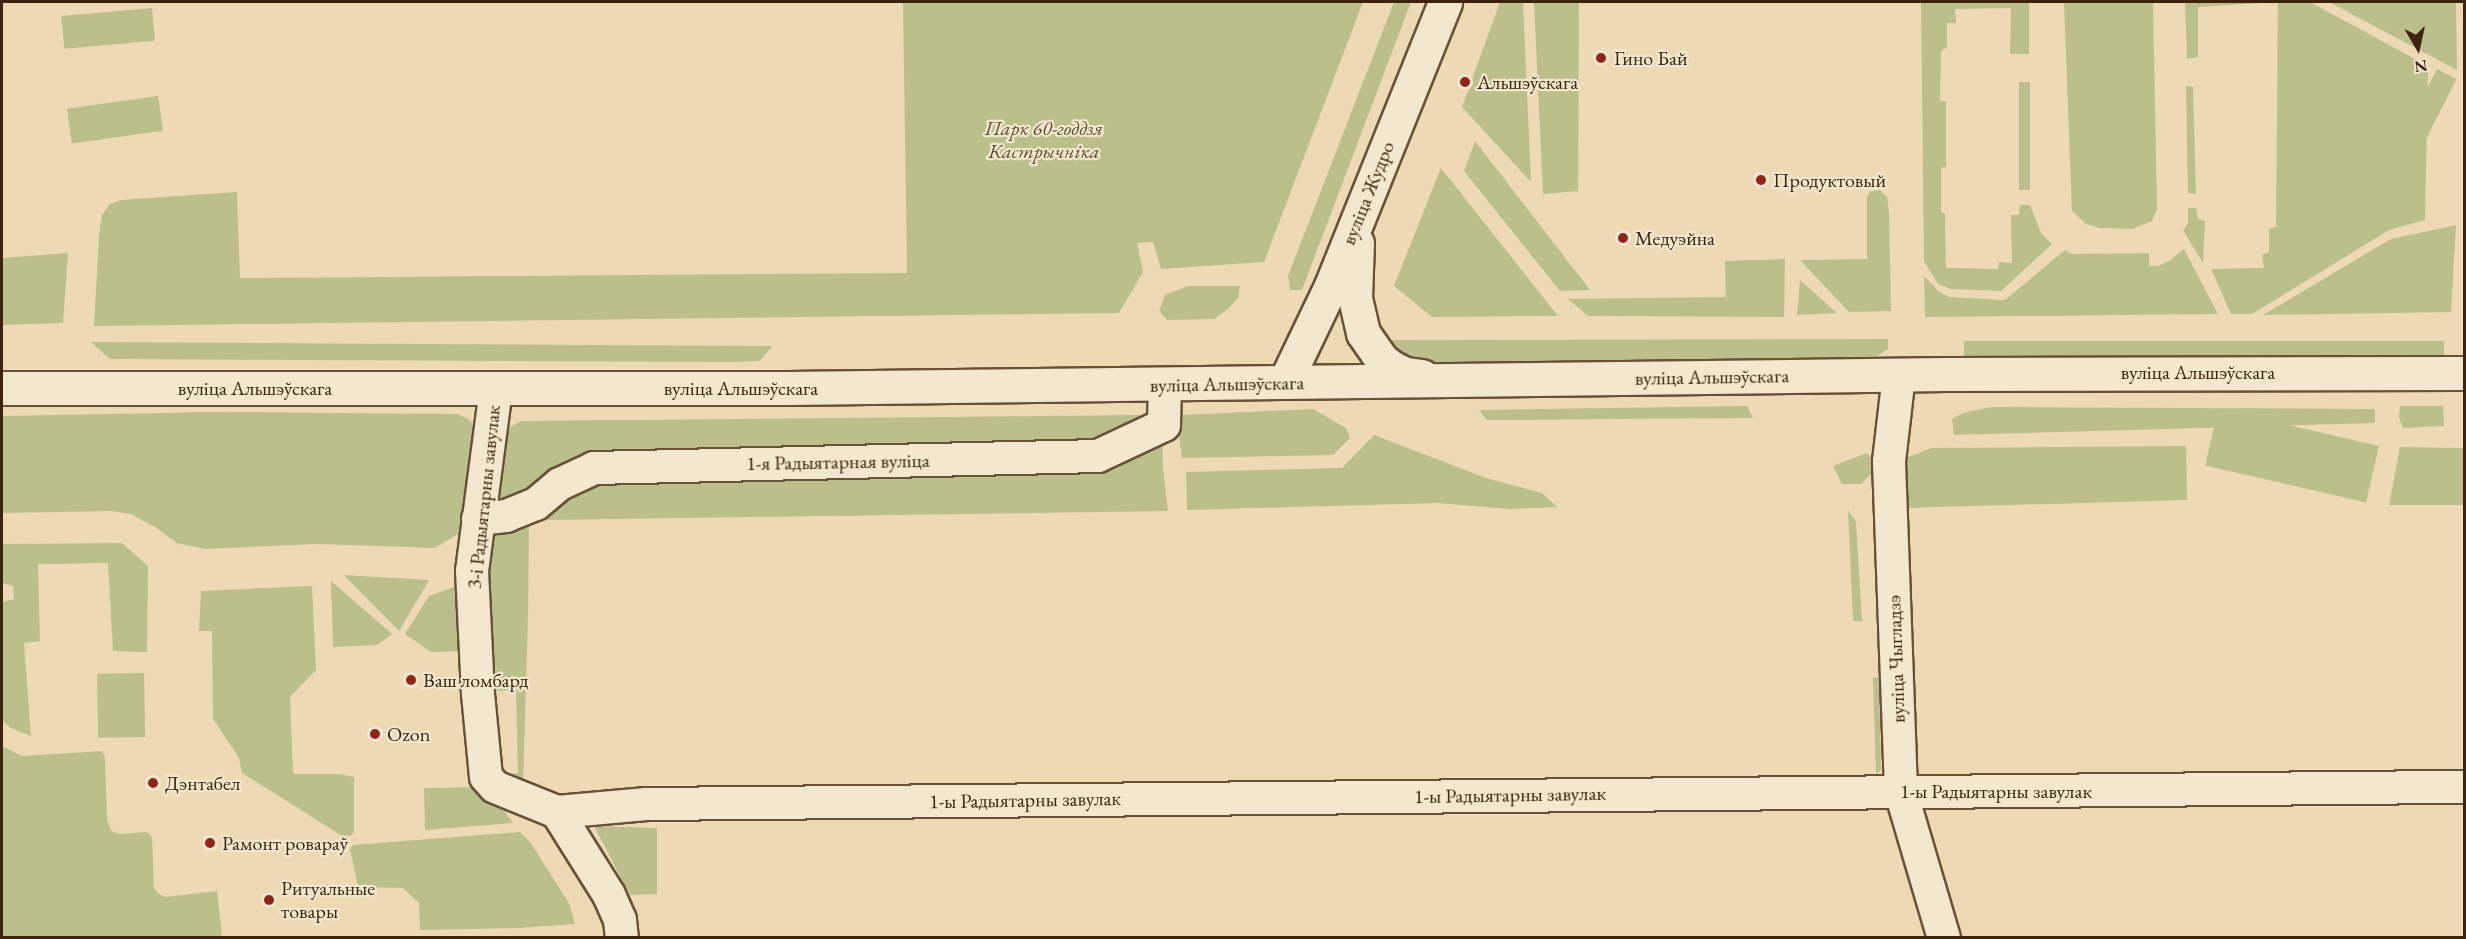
<!DOCTYPE html>
<html>
<head>
<meta charset="utf-8">
<style>
	body { margin:0 }
	#map { position:relative; width:2466px; height:939px; overflow:hidden; background:#eddab5; font-family:"EB Garamond",serif }
	div>[style] { position:absolute }
	.green>* { inset:0; background:#babf8c; transform-origin:0 0 }
	.roads { filter:drop-shadow(2px 0 #695137) drop-shadow(-2px 0 #695137) drop-shadow(0 2px #695137) drop-shadow(0 -2px #695137) }
	.street>* { height:32px; margin:-16px; padding:0 16px; transform-origin:16px; border-radius:16px; background:#f3e7cf }
	.secondary>* { height:33px; margin:-16.5px; padding:0 16.5px; transform-origin:16.5px; border-radius:16.5px; background:#f3e7cf }
	.dots>* { width:16px; height:16px; translate:-50% -50%; box-sizing:border-box; border:3px solid #f3e7cf; border-radius:50% }
	span { translate:-50% -50%; white-space:nowrap; text-align:center; line-height:1.15; -webkit-text-stroke:4.5px #f3e7cf; paint-order:stroke }
	.poi-label { font-size:20px; color:#3d230d }
	.left { translate:0 -50%; text-align:left }
	.park-label { font-size:20px; color:#5c4a2d; font-style:italic }
	.street-label { font-size:20px; color:#3d230d }
	.frame { position:absolute; inset:0; border:3px solid #3d230d; pointer-events:none }
	.north { position:absolute; left:2388px; top:18px; width:60px; height:60px; -webkit-text-stroke:4px #f3e7cf; paint-order:stroke; rotate:171deg; font-size:16px; font-weight:700; line-height:24px; text-align:center; color:#3d230d }
	.north::after { content:''; display:block; margin:auto; width:21px; height:27px; background:#3d230d; clip-path:polygon(50% 0,100% 100%,50% 72%,0 100%) }
</style>
</head>
<body>
<div id="map">
	<div class="green">
		<i style="clip-path:polygon(903px 2px,1363px 2px,1264px 262px,1161px 269px,1153px 242px,1137px 243px,1143px 272px,1119px 313px,94px 326px,99px 236px,102px 215px,110px 204px,121px 200px,237px 192px,240px 278px,907px 273px)"></i>
		<i style="clip-path:polygon(1394px 2px,1411px 2px,1302px 290px,1290px 290px,1288px 276px)"></i>
		<i style="clip-path:polygon(1500px 2px,1523px 2px,1531px 182px,1462px 107px)"></i>
		<i style="clip-path:polygon(1534px 2px,1579px 2px,1578px 191px,1543px 194px)"></i>
		<i style="clip-path:polygon(1921px 2px,2029px 2px,2029px 54px,2010px 54px,2011px 8px,1955px 9px,1956px 23px,1947px 23px,1947px 47px,1941px 51px,1940px 101px,1946px 101px,1946px 167px,1941px 168px,1941px 212px,1945px 214px,1946px 268px,1998px 269px,1999px 262px,2012px 263px,2011px 215px,2019px 215px,2020px 205px,2030px 205px,2041px 233px,2052px 244px,2001px 291px,1951px 289px,1938px 284px,1924px 261px)"></i>
		<i style="clip-path:polygon(2064px 2px,2153px 2px,2157px 209px,2152px 221px,2132px 229px,2100px 228px,2086px 224px,2072px 211px)"></i>
		<i style="clip-path:polygon(2185px 2px,2310px 2px,2428px 66px,2425px 220px,2389px 230px,2252px 314px,2231px 314px,2211px 269px,2264px 268px,2262px 255px,2269px 252px,2269px 229px,2276px 227px,2278px 2px,2198px 7px,2198px 57px,2187px 59px)"></i>
		<i style="clip-path:polygon(2329px 2px,2456px 2px,2457px 70px)"></i>
		<i style="left:152px;top:8px;width:33px;height:91px;rotate:85deg"></i>
		<i style="left:2437px;top:69px;width:22px;height:148px;rotate:27deg"></i>
		<i style="left:2019px;top:82px;width:11px;height:108px"></i>
		<i style="clip-path:polygon(2186px 86px,2193px 87px,2196px 194px,2188px 193px)"></i>
		<i style="left:158px;top:96px;width:35px;height:92px;rotate:82deg"></i>
		<i style="clip-path:polygon(1475px 141px,1590px 290px,1560px 291px,1464px 171px)"></i>
		<i style="clip-path:polygon(1441px 168px,1558px 316px,1432px 317px,1394px 286px)"></i>
		<i style="clip-path:polygon(1880px 190px,1887px 197px,1889px 212px,1891px 311px,1849px 312px,1800px 260px,1867px 259px,1867px 196px,1871px 191px)"></i>
		<i style="clip-path:polygon(2188px 208px,2196px 208px,2198px 219px,2205px 221px,2203px 263px,2183px 230px,2188px 223px)"></i>
		<i style="clip-path:polygon(2456px 225px,2451px 312px,2263px 315px,2391px 239px)"></i>
		<i style="clip-path:polygon(2184px 249px,2218px 314px,1925px 317px,1924px 276px,1938px 291px,1949px 297px,2005px 300px,2065px 250px,2072px 254px,2149px 253px,2149px 266px,2158px 266px,2169px 261px)"></i>
		<i style="clip-path:polygon(68px 253px,63px 323px,2px 325px,2px 258px)"></i>
		<i style="clip-path:polygon(1785px 259px,1784px 317px,1588px 316px,1568px 299px,1726px 297px,1725px 261px)"></i>
		<i style="clip-path:polygon(1800px 280px,1837px 313px,1797px 315px)"></i>
		<i style="clip-path:polygon(1188px 286px,1240px 286px,1238px 298px,1228px 309px,1214px 319px,1167px 320px,1159px 311px,1165px 295px)"></i>
		<i style="clip-path:polygon(1888px 339px,1888px 349px,1871px 360px,1401px 363px,1379px 340px)"></i>
		<i style="left:1964px;top:341px;width:480px;height:19px"></i>
		<i style="clip-path:polygon(92px 343px,92px 342px,773px 346px,759px 361px,730px 362px,110px 359px)"></i>
		<i style="clip-path:polygon(1747px 406px,1753px 418px,1487px 420px,1479px 410px)"></i>
		<i style="clip-path:polygon(2400px 406px,2443px 406px,2444px 426px,2403px 428px,2399px 417px)"></i>
		<i style="clip-path:polygon(1991px 407px,2375px 409px,2375px 423px,1954px 435px,1952px 419px,1963px 413px)"></i>
		<i style="clip-path:polygon(1313px 409px,1346px 428px,1350px 438px,1333px 455px,1182px 458px,1178px 428px,1180px 415px)"></i>
		<i style="clip-path:polygon(213px 412px,458px 414px,470px 420px,476px 430px,468px 519px,458px 534px,435px 548px,317px 544px,205px 549px,177px 543px,155px 527px,131px 514px,112px 511px,2px 513px,2px 416px)"></i>
		<i style="clip-path:polygon(1140px 415px,1138px 425px,1089px 446px,589px 458px,554px 469px,518px 499px,495px 502px,506px 437px,510px 427px,521px 421px)"></i>
		<i style="clip-path:polygon(1374px 435px,1486px 478px,1542px 493px,1557px 507px,1510px 509px,1437px 503px,1187px 510px,1186px 472px,1342px 468px)"></i>
		<i style="clip-path:polygon(1162px 436px,1163px 469px,1168px 511px,548px 520px,547px 503px,587px 479px)"></i>
		<i style="clip-path:polygon(2186px 446px,2187px 500px,1905px 508px,1903px 459px,1932px 448px)"></i>
		<i style="left:2379px;top:446px;width:58px;height:165px;rotate:103deg"></i>
		<i style="clip-path:polygon(2400px 447px,2464px 448px,2464px 505px,2389px 505px)"></i>
		<i style="clip-path:polygon(1867px 453px,1873px 461px,1872px 473px,1861px 484px,1842px 484px,1833px 466px)"></i>
		<i style="clip-path:polygon(1848px 510px,1856px 522px,1862px 621px,1853px 621px)"></i>
		<i style="clip-path:polygon(529px 522px,528px 617px,523px 786px,496px 775px,518px 773px,516px 690px,491px 691px,483px 617px,490px 536px)"></i>
		<i style="clip-path:polygon(122px 543px,148px 566px,147px 652px,113px 651px,108px 563px,38px 564px,40px 641px,24px 643px,31px 736px,11px 728px,2px 720px,2px 602px,14px 599px,13px 586px,2px 583px,2px 544px)"></i>
		<i style="clip-path:polygon(344px 575px,429px 580px,399px 631px)"></i>
		<i style="clip-path:polygon(331px 581px,392px 634px,377px 645px,333px 647px)"></i>
		<i style="clip-path:polygon(465px 583px,465px 651px,431px 652px,405px 634px,429px 596px)"></i>
		<i style="clip-path:polygon(312px 586px,316px 670px,290px 697px,293px 774px,339px 774px,354px 777px,354px 832px,347px 839px,242px 773px,239px 758px,213px 719px,212px 631px,199px 631px,201px 591px)"></i>
		<i style="left:144px;top:673px;width:64px;height:47px;rotate:89deg"></i>
		<i style="clip-path:polygon(1873px 677px,1879px 678px,1881px 770px,1876px 774px)"></i>
		<i style="clip-path:polygon(2px 746px,22px 756px,102px 751px,105px 758px,107px 819px,111px 831px,120px 834px,147px 832px,152px 837px,154px 888px,159px 894px,166px 897px,217px 891px,222px 937px,2px 937px)"></i>
		<i style="clip-path:polygon(488px 787px,513px 823px,425px 830px,424px 788px)"></i>
		<i style="clip-path:polygon(594px 826px,657px 828px,657px 894px,630px 895px)"></i>
		<i style="clip-path:polygon(520px 832px,530px 842px,569px 903px,575px 924px,519px 928px,420px 930px,419px 903px,403px 888px,358px 887px,350px 849px,353px 845px)"></i>
	</div>
	<div class="roads">
		<div class="street">
			<i style="left:1899px;top:375px;width:88px;rotate:96.6deg"></i>
			<i style="left:1889px;top:462px;width:330px;rotate:87.9deg"></i>
			<i style="left:1901px;top:792px;width:152px;rotate:73.6deg"></i>
			<i style="left:496px;top:389px;width:184px;rotate:97.5deg"></i>
			<i style="left:472px;top:571px;width:123px;rotate:87.2deg"></i>
			<i style="left:478px;top:694px;width:83px;rotate:84.5deg"></i>
			<i style="left:486px;top:777px;width:13px;rotate:48deg"></i>
			<i style="left:495px;top:787px;width:67px;rotate:22deg"></i>
			<i style="left:557px;top:812px;width:98px;rotate:57.9deg"></i>
			<i style="left:609px;top:895px;width:27px;rotate:66deg"></i>
			<i style="left:620px;top:920px;width:18px;rotate:84deg"></i>
			<i style="left:478px;top:519px;width:28px;rotate:-6deg"></i>
			<i style="left:506px;top:516px;width:32px;rotate:-22deg"></i>
			<i style="left:536px;top:504px;width:31px;rotate:-40deg"></i>
			<i style="left:560px;top:484px;width:38px;rotate:-25deg"></i>
			<i style="left:594px;top:468px;width:504px;rotate:-1.36deg"></i>
			<i style="left:1098px;top:456px;width:73px;rotate:-25.2deg"></i>
			<i style="left:1164px;top:425px;width:40px;rotate:-88.6deg"></i>
			<i style="left:557px;top:812px;width:90px;rotate:-5.1deg"></i>
			<i style="left:647px;top:804px;width:1817px;rotate:-0.54deg"></i>
		</div>
		<div class="secondary">
			<i style="left:1357px;top:243px;width:55px;rotate:92.1deg"></i>
			<i style="left:1355px;top:298px;width:36px;rotate:77deg"></i>
			<i style="left:1363px;top:333px;width:32px;rotate:55deg"></i>
			<i style="left:1381px;top:359px;width:13px;rotate:39deg"></i>
			<i style="left:1391px;top:367px;width:16px;rotate:27deg"></i>
			<i style="left:1405px;top:374px;width:17px;rotate:7deg"></i>
			<i style="left:1285px;top:382px;width:106px;rotate:-64.4deg"></i>
			<i style="left:1331px;top:286px;width:306px;rotate:-68.1deg"></i>
			<i style="left:2px;top:388px;width:785px"></i>
			<i style="left:787px;top:388px;width:1159px;rotate:-0.69deg"></i>
			<i style="left:1946px;top:374px;width:518px;rotate:-0.11deg"></i>
		</div>
	</div>
	<div class="dots">
		<i style="left:1601px;top:58px;background:#8f2418"></i>
		<i style="left:1465px;top:82px;background:#8f2418"></i>
		<i style="left:1761px;top:180px;background:#8f2418"></i>
		<i style="left:1623px;top:238px;background:#8f2418"></i>
		<i style="left:411px;top:680px;background:#8f2418"></i>
		<i style="left:375px;top:734px;background:#8f2418"></i>
		<i style="left:153px;top:783px;background:#8f2418"></i>
		<i style="left:210px;top:843px;background:#8f2418"></i>
		<i style="left:269px;top:900px;background:#8f2418"></i>
	</div>
	<div class="poi-label">
		<span class="left" style="left:1614px;top:58px">Гино Бай</span>
		<span class="left" style="left:1477px;top:82px">Альшэўскага</span>
		<span class="left" style="left:1773px;top:180px">Продуктовый</span>
		<span class="left" style="left:1635px;top:238px">Медуэйна</span>
		<span class="left" style="left:423px;top:680px">Ваш ломбард</span>
		<span class="left" style="left:387px;top:734px">Ozon</span>
		<span class="left" style="left:165px;top:783px">Дэнтабел</span>
		<span class="left" style="left:222px;top:843px">Рамонт ровараў</span>
		<span class="left" style="left:281px;top:900px">Ритуальные<br>товары</span>
	</div>
	<div class="park-label">
		<span style="left:1044px;top:140px">Парк 60-годдзя<br>Кастрычніка</span>
	</div>
	<div class="street-label">
		<span style="left:1368px;top:193px;rotate:-68deg">вуліца Жудро</span>
		<span style="left:2198px;top:372px">вуліца Альшэўскага</span>
		<span style="left:1712px;top:377px;rotate:-1deg">вуліца Альшэўскага</span>
		<span style="left:1227px;top:384px;rotate:-1deg">вуліца Альшэўскага</span>
		<span style="left:255px;top:388px">вуліца Альшэўскага</span>
		<span style="left:741px;top:388px">вуліца Альшэўскага</span>
		<span style="left:838px;top:462px;rotate:-1deg">1-я Радыятарная вуліца</span>
		<span style="left:484px;top:497px;rotate:-84deg">3-і Радыятарны завулак</span>
		<span style="left:1896px;top:659px;rotate:-92deg">вуліца Чыгладзэ</span>
		<span style="left:1996px;top:791px">1-ы Радыятарны завулак</span>
		<span style="left:1510px;top:795px;rotate:-1deg">1-ы Радыятарны завулак</span>
		<span style="left:1025px;top:800px;rotate:-1deg">1-ы Радыятарны завулак</span>
	</div>
	<div class="frame"></div>
	<div class="north">N</div>
</div>
</body>
</html>
